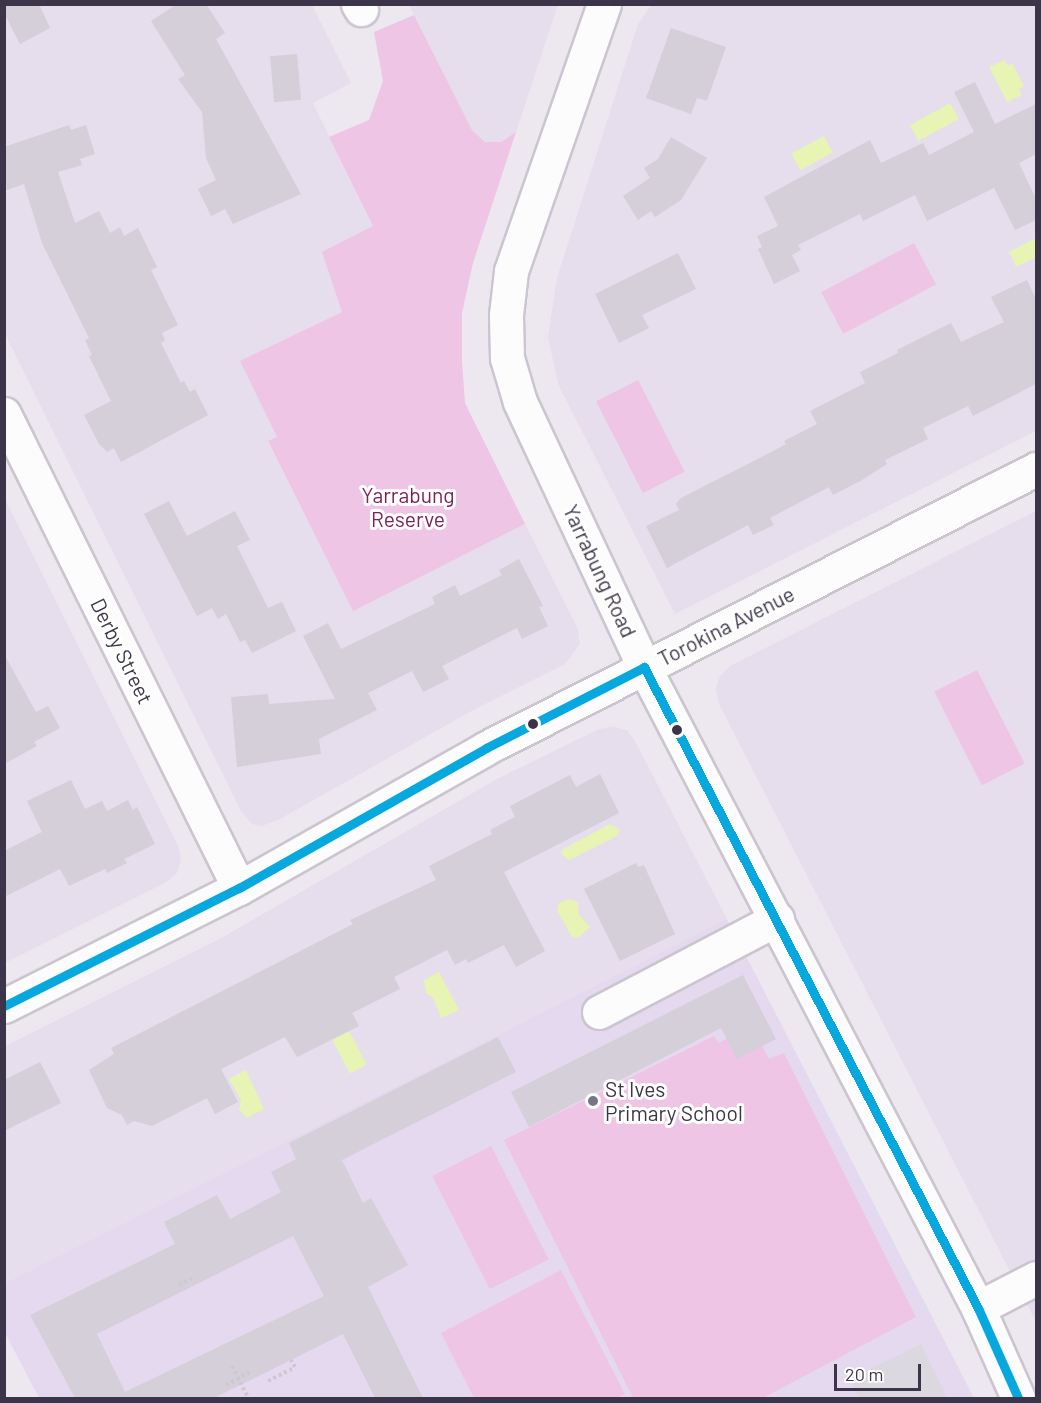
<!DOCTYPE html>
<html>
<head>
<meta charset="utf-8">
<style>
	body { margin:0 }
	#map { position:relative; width:1041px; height:1403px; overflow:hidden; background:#ede8f0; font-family:Barlow,sans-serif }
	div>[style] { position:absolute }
	.residential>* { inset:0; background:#e6dded }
	.education>* { inset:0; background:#e5d9ef }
	.green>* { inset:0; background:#eec5e5; transform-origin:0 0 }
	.parking>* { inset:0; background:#dcd8e0 }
	.water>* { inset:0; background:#e7f4b4; transform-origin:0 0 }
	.building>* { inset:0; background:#d4cfd8; transform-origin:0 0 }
	.path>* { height:4px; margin-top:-2px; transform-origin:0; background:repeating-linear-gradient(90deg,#cdc9d2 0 3px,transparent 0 6px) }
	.roads { filter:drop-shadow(2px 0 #cbc5d0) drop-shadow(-2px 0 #cbc5d0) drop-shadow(0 2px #cbc5d0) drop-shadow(0 -2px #cbc5d0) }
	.minor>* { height:33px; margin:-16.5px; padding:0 16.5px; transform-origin:16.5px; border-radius:16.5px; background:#fcfcfd }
	.bus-1>* { height:9px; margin:-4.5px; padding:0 4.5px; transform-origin:4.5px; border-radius:4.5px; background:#06a8de }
	.dots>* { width:16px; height:16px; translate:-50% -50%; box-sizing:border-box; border:3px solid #fff; border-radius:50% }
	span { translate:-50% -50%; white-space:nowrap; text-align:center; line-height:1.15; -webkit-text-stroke:6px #fff; paint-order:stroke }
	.park-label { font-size:21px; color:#802057 }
	.street-label { font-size:21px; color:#3c3448 }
	.poi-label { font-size:21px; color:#3c3448 }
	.left { translate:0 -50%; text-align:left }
	.frame { position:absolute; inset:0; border:6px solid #3c3448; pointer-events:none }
	.scale { position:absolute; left:834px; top:1364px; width:87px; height:27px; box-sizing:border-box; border:3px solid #3c3448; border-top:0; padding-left:8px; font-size:18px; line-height:21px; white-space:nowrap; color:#3c3448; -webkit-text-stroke:4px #fff; paint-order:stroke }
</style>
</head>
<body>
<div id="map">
	<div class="residential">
		<i style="clip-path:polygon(5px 5px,312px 5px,351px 83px,313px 103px,373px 226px,342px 312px,241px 361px,277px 437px,268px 442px,353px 610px,525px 524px,578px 629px,580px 644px,565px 664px,475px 709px,280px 819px,262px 826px,252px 824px,241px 811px,5px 334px)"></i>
		<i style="clip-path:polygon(409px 5px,558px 5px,516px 132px,501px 142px,485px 142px,472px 130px)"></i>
		<i style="clip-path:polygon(651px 5px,1036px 5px,1036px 431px,675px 614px,558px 384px,548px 337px,557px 278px,638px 24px)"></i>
		<i style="clip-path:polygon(4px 497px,179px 848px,181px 860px,177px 873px,165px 883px,5px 963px)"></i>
		<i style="clip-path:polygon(1036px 511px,1036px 1322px,718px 702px,716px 688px,720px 676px,730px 666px)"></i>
		<i style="clip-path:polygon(613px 727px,627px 730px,635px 741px,727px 919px,5px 1283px,5px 1046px,223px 937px,497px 779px,599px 729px)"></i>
	</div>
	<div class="education">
		<i style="clip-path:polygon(727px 919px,974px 1398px,39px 1398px,5px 1333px,5px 1283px)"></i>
	</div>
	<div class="green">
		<i style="clip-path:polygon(414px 15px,472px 130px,485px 142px,501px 142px,516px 132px,473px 263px,462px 313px,462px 362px,465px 403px,525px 524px,353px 611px,268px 441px,277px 437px,240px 361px,342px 312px,322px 252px,373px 226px,329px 137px,369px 120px,383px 81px,374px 32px)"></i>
		<i style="left:914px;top:243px;width:47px;height:105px;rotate:62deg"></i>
		<i style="left:638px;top:380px;width:103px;height:47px;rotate:63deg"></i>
		<i style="left:977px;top:670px;width:105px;height:48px;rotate:63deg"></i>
		<i style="clip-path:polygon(752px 1026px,769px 1059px,784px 1053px,916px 1317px,763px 1398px,628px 1398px,632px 1396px,504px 1140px,714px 1036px,718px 1043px)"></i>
		<i style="left:491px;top:1146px;width:127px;height:66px;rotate:63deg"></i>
		<i style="clip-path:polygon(561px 1270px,625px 1394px,617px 1398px,474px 1398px,441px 1333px)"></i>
	</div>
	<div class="parking">
		<i style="clip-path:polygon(921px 1344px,947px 1398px,859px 1398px,850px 1379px)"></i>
	</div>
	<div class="water">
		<i style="clip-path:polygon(1004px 60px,1008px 66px,1012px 63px,1024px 86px,1019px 89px,1022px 95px,1007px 102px,989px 67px)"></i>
		<i style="left:950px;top:103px;width:18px;height:46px;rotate:61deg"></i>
		<i style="left:824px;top:136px;width:19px;height:37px;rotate:62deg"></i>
		<i style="clip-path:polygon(1036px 238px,1036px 257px,1016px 267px,1009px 252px)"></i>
		<i style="clip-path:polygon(610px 824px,620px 830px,617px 836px,569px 860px,561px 854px,563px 849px)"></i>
		<i style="clip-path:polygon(569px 899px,578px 902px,579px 915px,590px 927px,578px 938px,572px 937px,557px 910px,559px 903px)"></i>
		<i style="clip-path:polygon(439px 972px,459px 1010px,441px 1018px,433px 998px,426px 993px,424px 980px)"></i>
		<i style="left:349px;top:1031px;width:38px;height:19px;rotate:62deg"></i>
		<i style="clip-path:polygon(246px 1070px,264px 1109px,247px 1118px,239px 1109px,241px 1100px,229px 1079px)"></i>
	</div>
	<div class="building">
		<i style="clip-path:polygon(4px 4px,39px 4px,50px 28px,20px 44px,4px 13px)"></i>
		<i style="clip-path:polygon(177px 4px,206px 4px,225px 33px,216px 39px,301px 194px,233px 224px,225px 209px,211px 216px,198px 189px,216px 180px,206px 158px,202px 112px,178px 79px,185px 75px,151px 21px)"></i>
		<i style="clip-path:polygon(671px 28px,726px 47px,707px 101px,697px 98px,691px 114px,646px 98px)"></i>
		<i style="left:297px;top:54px;width:46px;height:27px;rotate:85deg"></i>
		<i style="clip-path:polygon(975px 82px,995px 124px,1036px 104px,1036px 154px,1019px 163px,1036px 199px,1036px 220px,1015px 230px,994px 188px,927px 221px,915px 195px,863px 221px,860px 214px,798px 245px,801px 250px,792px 255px,800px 271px,774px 284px,758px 249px,762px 247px,757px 236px,778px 226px,764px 197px,870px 140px,881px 163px,923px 143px,929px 155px,974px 132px,954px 92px)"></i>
		<i style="clip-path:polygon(69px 125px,71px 130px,86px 125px,95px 154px,80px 159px,82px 165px,58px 172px,75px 223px,99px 211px,110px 233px,120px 227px,124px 236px,138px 228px,157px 267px,151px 270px,178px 325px,162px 333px,165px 340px,161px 343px,181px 383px,184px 381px,190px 392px,195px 389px,208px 415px,121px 462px,114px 448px,107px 452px,99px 444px,84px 415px,111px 401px,89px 356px,92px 355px,85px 340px,89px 338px,42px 243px,24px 184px,4px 191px,4px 147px)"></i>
		<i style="clip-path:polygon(671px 137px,707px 158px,681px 200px,655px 217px,651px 211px,638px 220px,623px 196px,650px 178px,644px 168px,658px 159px)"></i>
		<i style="clip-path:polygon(678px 253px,696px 289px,642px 315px,649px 328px,619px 343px,595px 294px)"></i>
		<i style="clip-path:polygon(1027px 280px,1036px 299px,1036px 384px,973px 416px,968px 406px,923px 428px,928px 439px,885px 460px,887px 464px,862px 480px,833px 495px,829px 487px,770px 518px,774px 525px,753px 535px,748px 525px,667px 568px,646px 526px,679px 510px,676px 504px,681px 498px,777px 449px,786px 444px,784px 441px,817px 424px,810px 411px,865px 383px,860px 372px,898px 353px,897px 350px,951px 323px,961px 342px,1004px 322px,991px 297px)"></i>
		<i style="clip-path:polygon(169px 501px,187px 536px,235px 511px,250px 540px,237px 546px,268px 608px,282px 602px,296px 631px,252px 653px,245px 640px,240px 642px,226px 614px,218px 619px,212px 608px,197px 616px,144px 514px)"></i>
		<i style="clip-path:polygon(519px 559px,543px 606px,539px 607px,548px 626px,522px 639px,517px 628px,442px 666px,449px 679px,423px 692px,412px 671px,368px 693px,377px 710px,319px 739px,321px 754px,237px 767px,231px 697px,268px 694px,269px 704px,335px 699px,303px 636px,328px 623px,341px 649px,435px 604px,432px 597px,455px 585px,460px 596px,502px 575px,499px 570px)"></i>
		<i style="clip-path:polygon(4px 654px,36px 712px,48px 706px,60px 728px,34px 742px,37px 746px,4px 764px)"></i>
		<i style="clip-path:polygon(600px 774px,619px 813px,504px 872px,545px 951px,516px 967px,504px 945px,468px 963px,466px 959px,455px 965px,447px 950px,394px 977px,400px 989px,352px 1013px,359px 1026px,297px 1057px,285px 1037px,221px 1069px,238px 1102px,215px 1114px,207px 1098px,152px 1126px,134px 1121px,127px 1125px,122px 1115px,107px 1108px,89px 1070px,114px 1054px,111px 1048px,353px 924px,350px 920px,436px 880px,429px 866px,492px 834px,490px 830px,515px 817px,510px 806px,570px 775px,576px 787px)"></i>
		<i style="clip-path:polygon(71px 780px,85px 809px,102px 801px,107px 811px,128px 800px,133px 810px,137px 807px,155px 844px,124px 859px,127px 863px,107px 873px,105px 869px,69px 886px,60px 869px,4px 897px,4px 851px,42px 832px,27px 801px)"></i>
		<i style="clip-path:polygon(636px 863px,638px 867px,644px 865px,675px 934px,620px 961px,584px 889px)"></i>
		<i style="clip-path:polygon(743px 975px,776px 1039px,737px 1059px,721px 1028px,529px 1127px,511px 1092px)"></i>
		<i style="clip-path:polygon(evenodd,498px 1037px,516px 1072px,342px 1160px,363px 1203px,371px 1198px,408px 1265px,368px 1287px,423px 1398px,375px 1398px,343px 1334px,214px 1398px,75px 1398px,30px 1315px,175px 1244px,164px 1222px,217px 1195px,230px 1219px,281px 1192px,271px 1172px,296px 1159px,289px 1143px,498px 1037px,293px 1236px,324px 1296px,125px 1392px,97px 1334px,293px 1236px)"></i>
		<i style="clip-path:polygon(40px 1062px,61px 1103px,4px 1131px,4px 1080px)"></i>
	</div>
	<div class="path">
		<i style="left:179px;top:1285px;width:15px;rotate:-28deg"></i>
		<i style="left:232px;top:1366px;width:34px;rotate:63deg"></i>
		<i style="left:268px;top:1381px;width:30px;rotate:-27deg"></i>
		<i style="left:295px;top:1367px;width:8px;rotate:-120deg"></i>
		<i style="left:226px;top:1385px;width:27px;rotate:-28deg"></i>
	</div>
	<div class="roads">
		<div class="minor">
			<i style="left:358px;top:4px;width:6px;rotate:59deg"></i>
			<i style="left:604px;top:4px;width:283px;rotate:109.2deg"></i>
			<i style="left:511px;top:271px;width:44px;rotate:96.5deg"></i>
			<i style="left:506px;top:315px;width:43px;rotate:88.7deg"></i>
			<i style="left:507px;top:358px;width:46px;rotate:73.5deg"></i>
			<i style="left:520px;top:402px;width:293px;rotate:64.9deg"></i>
			<i style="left:644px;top:667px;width:723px;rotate:62.48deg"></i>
			<i style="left:978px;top:1308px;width:98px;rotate:66deg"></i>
			<i style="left:4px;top:414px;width:529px;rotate:63.63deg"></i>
			<i style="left:4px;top:1006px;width:263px;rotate:-26.7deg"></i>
			<i style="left:239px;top:888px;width:284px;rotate:-29.5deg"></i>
			<i style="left:486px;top:748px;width:617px;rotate:-26.9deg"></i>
			<i style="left:599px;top:1012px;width:201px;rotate:-27.6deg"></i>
			<i style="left:978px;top:1308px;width:65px;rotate:-27.3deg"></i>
		</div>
	</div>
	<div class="bus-1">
		<i style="left:644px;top:667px;width:723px;rotate:62.48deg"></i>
		<i style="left:978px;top:1308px;width:98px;rotate:66deg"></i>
		<i style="left:4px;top:1006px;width:263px;rotate:-26.7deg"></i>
		<i style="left:239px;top:888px;width:284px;rotate:-29.5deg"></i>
		<i style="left:486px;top:748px;width:178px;rotate:-27.1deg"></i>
	</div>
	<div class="dots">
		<i style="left:533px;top:724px;background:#3c3448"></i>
		<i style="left:677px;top:730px;background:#3c3448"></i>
		<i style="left:593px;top:1101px;background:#7a7383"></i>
	</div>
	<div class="park-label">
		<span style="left:408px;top:507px">Yarrabung<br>Reserve</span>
	</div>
	<div class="street-label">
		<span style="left:600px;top:571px;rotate:65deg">Yarrabung Road</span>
		<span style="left:726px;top:626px;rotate:-27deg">Torokina Avenue</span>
		<span style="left:122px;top:651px;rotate:64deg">Derby Street</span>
	</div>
	<div class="poi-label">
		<span class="left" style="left:605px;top:1101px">St Ives<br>Primary School</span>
	</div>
	<div class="frame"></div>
	<div class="scale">20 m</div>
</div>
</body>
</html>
